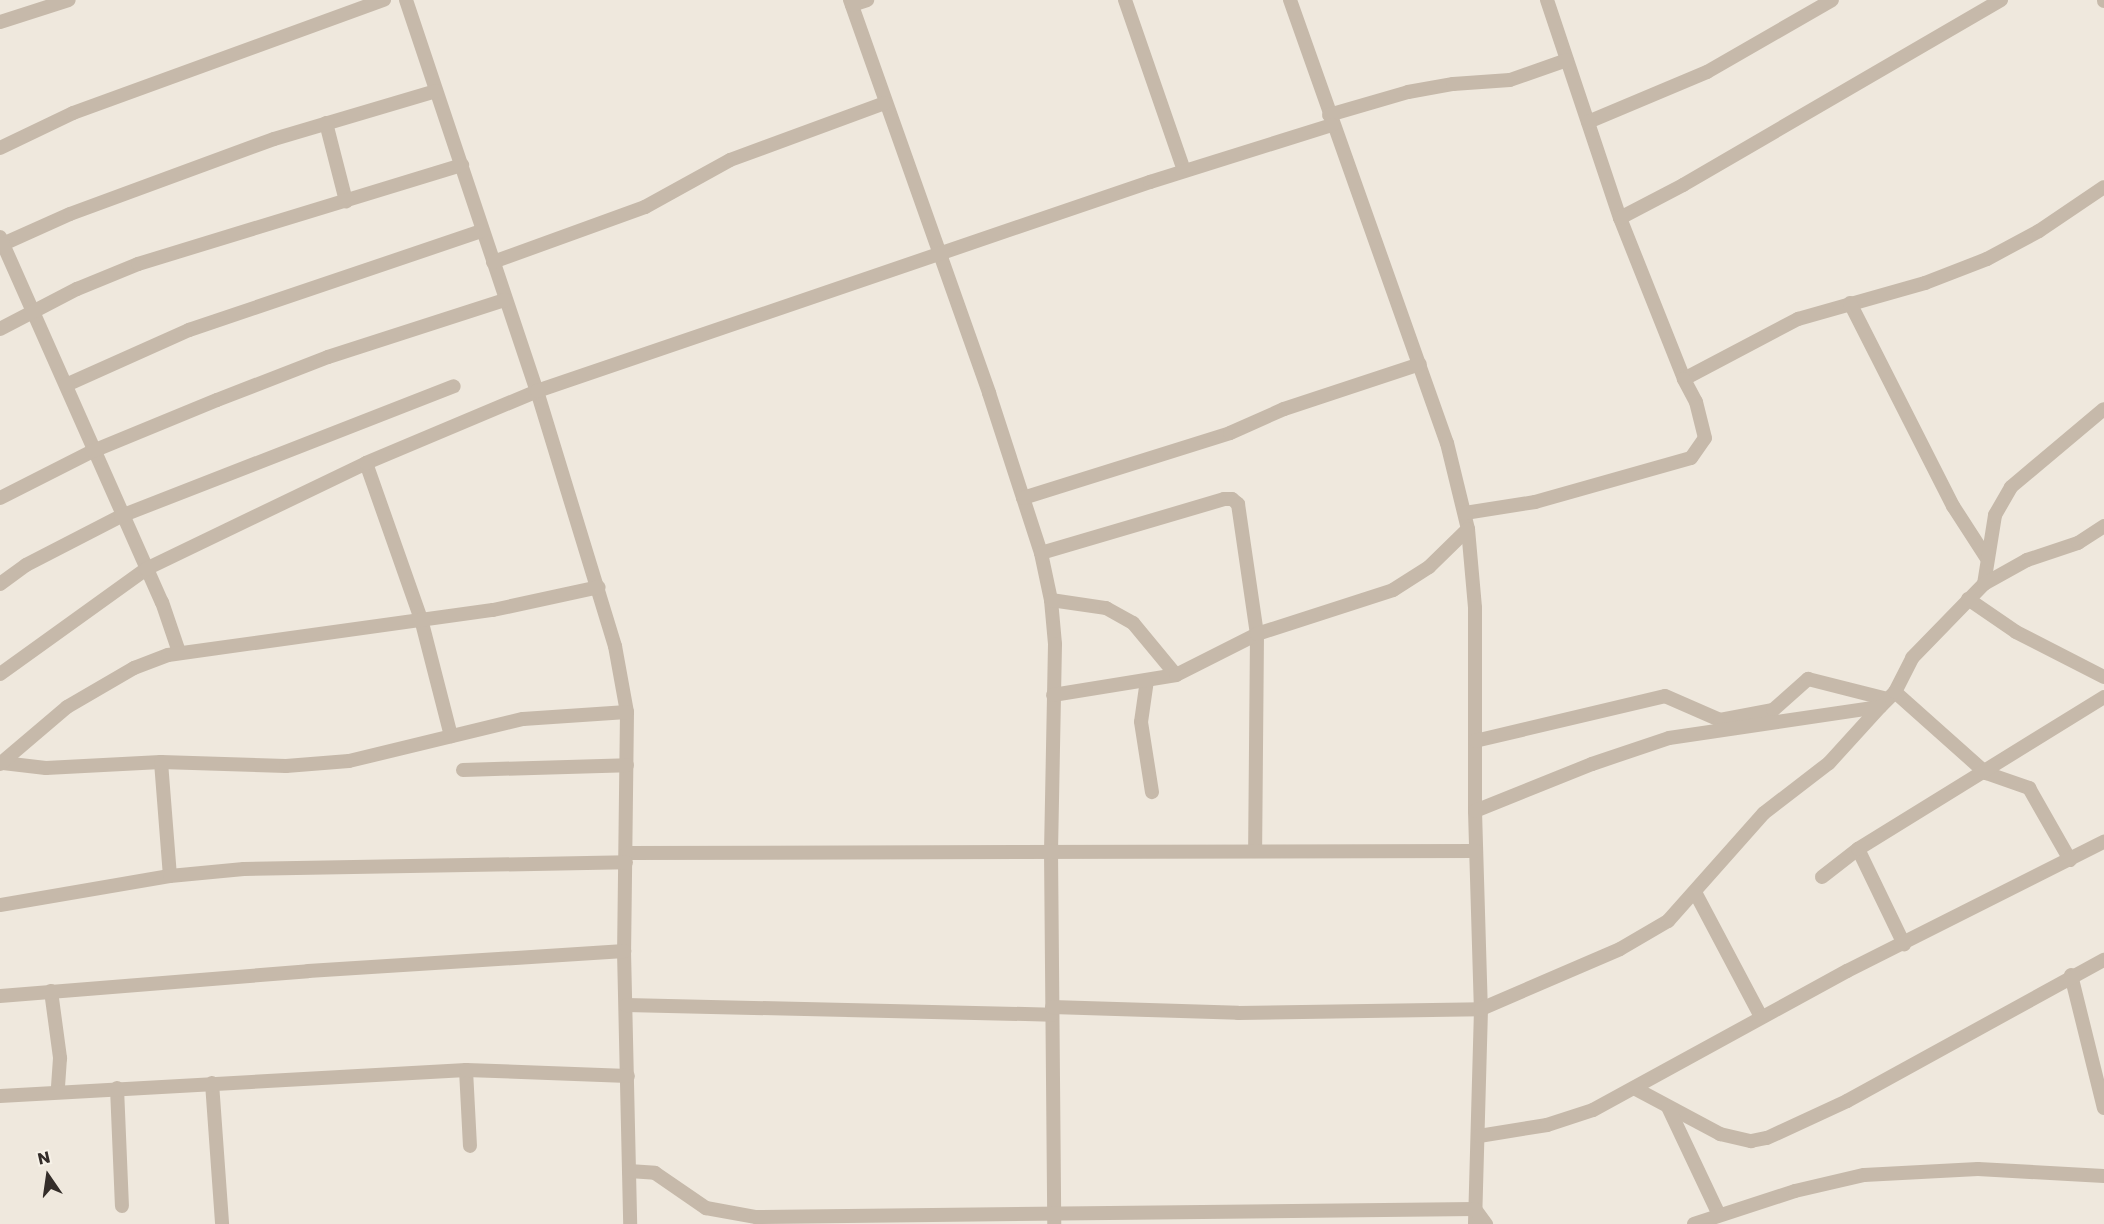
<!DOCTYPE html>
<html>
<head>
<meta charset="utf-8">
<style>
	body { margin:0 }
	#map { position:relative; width:2104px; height:1224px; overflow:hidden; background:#efe8dd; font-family:Poppins,sans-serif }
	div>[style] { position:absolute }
	.minor>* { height:14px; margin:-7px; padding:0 7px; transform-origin:7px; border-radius:7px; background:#c6b9aa }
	span { translate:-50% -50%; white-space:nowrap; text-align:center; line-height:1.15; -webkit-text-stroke:4.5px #f7f2e8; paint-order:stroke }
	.north { position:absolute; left:18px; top:1146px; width:60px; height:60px; -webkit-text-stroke:4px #f7f2e8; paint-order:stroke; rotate:347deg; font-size:16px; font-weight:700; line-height:24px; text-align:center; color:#342d29 }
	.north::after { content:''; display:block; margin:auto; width:21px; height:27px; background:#342d29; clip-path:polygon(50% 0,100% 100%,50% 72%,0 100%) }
</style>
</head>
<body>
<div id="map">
	<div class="minor">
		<i style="left:406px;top:0;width:412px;rotate:71.5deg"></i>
		<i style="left:537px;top:391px;width:267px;rotate:73deg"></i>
		<i style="left:615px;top:646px;width:67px;rotate:79.7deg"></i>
		<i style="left:627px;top:712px;width:239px;rotate:90.7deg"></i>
		<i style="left:624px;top:951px;width:273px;rotate:88.7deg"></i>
		<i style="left:850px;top:0;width:417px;rotate:70.5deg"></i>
		<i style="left:989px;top:393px;width:168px;rotate:72deg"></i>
		<i style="left:1041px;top:553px;width:48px;rotate:78deg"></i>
		<i style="left:1051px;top:600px;width:44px;rotate:84.8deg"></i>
		<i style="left:1055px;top:644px;width:206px;rotate:91.1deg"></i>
		<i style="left:1051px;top:850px;width:374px;rotate:89.5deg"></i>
		<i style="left:1125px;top:0;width:180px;rotate:70.9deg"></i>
		<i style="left:1290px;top:0;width:470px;rotate:70.5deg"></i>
		<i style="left:1447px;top:443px;width:89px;rotate:76.3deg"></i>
		<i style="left:1468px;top:529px;width:79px;rotate:84.9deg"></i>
		<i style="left:1475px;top:608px;width:203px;rotate:90deg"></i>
		<i style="left:1475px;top:811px;width:198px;rotate:88.3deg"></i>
		<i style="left:1481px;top:1009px;width:215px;rotate:91.6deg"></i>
		<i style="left:1547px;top:0;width:230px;rotate:71.5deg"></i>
		<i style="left:1620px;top:218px;width:173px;rotate:68.3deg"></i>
		<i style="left:1684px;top:379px;width:129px;rotate:-27.8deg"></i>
		<i style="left:1798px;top:319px;width:132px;rotate:-15.8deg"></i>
		<i style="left:1925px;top:283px;width:66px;rotate:-21.2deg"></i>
		<i style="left:1987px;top:259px;width:59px;rotate:-28.3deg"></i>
		<i style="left:2039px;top:231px;width:78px;rotate:-34.1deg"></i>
		<i style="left:2104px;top:0;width:1px;rotate:90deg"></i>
		<i style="left:852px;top:5px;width:16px;rotate:-18deg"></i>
		<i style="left:0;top:22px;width:72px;rotate:-17.7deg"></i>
		<i style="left:1329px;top:115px;width:82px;rotate:-16.2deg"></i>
		<i style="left:1408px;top:92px;width:46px;rotate:-10.1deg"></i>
		<i style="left:1453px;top:84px;width:57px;rotate:-4deg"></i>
		<i style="left:1510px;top:80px;width:60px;rotate:-19.3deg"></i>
		<i style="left:1588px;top:122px;width:129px;rotate:-22.8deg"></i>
		<i style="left:1707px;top:72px;width:144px;rotate:-29.9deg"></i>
		<i style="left:326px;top:123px;width:81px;rotate:75.6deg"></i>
		<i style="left:0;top:148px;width:81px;rotate:-25.6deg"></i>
		<i style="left:73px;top:113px;width:331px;rotate:-20deg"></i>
		<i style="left:1620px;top:218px;width:71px;rotate:-27.6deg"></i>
		<i style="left:1683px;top:185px;width:368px;rotate:-30.2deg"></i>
		<i style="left:0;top:237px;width:8px;rotate:67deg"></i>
		<i style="left:3px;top:244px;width:73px;rotate:-24.1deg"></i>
		<i style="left:70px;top:214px;width:217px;rotate:-20.2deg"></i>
		<i style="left:274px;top:139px;width:169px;rotate:-16.5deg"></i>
		<i style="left:3px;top:244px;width:392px;rotate:66.1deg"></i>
		<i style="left:162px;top:602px;width:53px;rotate:71.2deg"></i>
		<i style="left:493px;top:262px;width:162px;rotate:-19.9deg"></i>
		<i style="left:645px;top:207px;width:97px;rotate:-28.9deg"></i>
		<i style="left:730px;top:160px;width:165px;rotate:-20.2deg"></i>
		<i style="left:1850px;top:303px;width:228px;rotate:63.1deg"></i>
		<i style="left:1953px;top:506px;width:61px;rotate:57.1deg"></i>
		<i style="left:0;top:329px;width:87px;rotate:-27.5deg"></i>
		<i style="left:77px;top:289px;width:66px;rotate:-22.3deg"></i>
		<i style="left:138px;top:264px;width:339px;rotate:-17deg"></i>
		<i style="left:66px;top:385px;width:135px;rotate:-24.1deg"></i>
		<i style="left:189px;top:330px;width:309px;rotate:-18.7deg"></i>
		<i style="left:366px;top:463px;width:165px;rotate:70.6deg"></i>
		<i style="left:421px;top:619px;width:121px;rotate:75.6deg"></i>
		<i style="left:0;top:498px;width:104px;rotate:-26.8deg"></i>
		<i style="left:93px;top:451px;width:134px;rotate:-22.4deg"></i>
		<i style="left:217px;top:400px;width:119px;rotate:-21.2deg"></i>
		<i style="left:328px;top:357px;width:186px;rotate:-17.9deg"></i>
		<i style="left:1023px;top:498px;width:217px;rotate:-17.4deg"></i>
		<i style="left:1230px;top:433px;width:59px;rotate:-24deg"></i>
		<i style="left:1284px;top:409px;width:143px;rotate:-18.3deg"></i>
		<i style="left:1465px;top:513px;width:71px;rotate:-8.9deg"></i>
		<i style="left:1535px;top:502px;width:162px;rotate:-15.8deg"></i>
		<i style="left:1691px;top:458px;width:24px;rotate:-55deg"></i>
		<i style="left:1705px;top:438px;width:37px;rotate:-104deg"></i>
		<i style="left:1696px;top:402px;width:26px;rotate:-118deg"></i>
		<i style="left:1041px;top:553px;width:191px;rotate:-16.4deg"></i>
		<i style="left:1224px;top:499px;width:8px"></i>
		<i style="left:1232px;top:499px;width:8px;rotate:40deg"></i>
		<i style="left:1238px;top:504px;width:131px;rotate:81.7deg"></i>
		<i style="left:1257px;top:634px;width:217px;rotate:90.5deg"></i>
		<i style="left:0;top:584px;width:32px;rotate:-36deg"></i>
		<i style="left:26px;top:565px;width:107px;rotate:-27.3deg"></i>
		<i style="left:121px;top:516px;width:357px;rotate:-21.3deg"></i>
		<i style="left:1984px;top:584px;width:70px;rotate:-80.9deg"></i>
		<i style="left:1995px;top:515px;width:32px;rotate:-60deg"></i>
		<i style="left:2011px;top:487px;width:121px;rotate:-40deg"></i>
		<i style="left:1968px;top:599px;width:58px;rotate:34.5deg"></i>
		<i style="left:2016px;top:632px;width:99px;rotate:27.1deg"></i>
		<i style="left:1051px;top:600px;width:56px;rotate:8.3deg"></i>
		<i style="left:1106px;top:608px;width:31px;rotate:29deg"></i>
		<i style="left:1133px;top:623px;width:67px;rotate:50.4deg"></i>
		<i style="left:0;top:674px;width:180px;rotate:-35.7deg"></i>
		<i style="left:146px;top:569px;width:244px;rotate:-25.7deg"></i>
		<i style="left:366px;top:463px;width:186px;rotate:-22.8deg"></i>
		<i style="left:537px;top:391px;width:648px;rotate:-18.83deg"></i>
		<i style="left:1150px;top:182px;width:191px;rotate:-17.4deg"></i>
		<i style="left:1147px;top:680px;width:42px;rotate:98.1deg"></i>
		<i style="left:1141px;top:722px;width:71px;rotate:81.1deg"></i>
		<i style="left:1895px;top:692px;width:122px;rotate:41.7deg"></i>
		<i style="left:1986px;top:773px;width:46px;rotate:19.2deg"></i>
		<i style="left:2029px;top:788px;width:83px;rotate:60.3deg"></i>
		<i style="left:1053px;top:695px;width:125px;rotate:-9.2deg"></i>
		<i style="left:1176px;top:675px;width:91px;rotate:-26.8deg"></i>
		<i style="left:1257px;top:634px;width:143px;rotate:-17.9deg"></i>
		<i style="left:1393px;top:590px;width:43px;rotate:-32.6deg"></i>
		<i style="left:1429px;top:567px;width:54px;rotate:-44.3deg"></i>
		<i style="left:1475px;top:741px;width:195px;rotate:-13.3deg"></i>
		<i style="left:1665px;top:696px;width:60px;rotate:23.6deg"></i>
		<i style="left:1720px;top:720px;width:54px;rotate:-10.7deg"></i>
		<i style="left:1773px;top:710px;width:47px;rotate:-41.5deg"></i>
		<i style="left:1808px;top:679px;width:81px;rotate:14.2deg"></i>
		<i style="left:161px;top:762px;width:114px;rotate:85.5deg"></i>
		<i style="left:3px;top:763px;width:43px;rotate:6.6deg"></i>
		<i style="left:46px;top:768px;width:115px;rotate:-3deg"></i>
		<i style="left:161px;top:762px;width:125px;rotate:1.8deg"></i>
		<i style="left:286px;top:766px;width:63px;rotate:-4.5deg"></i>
		<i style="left:349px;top:761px;width:179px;rotate:-13.6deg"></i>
		<i style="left:523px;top:719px;width:104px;rotate:-3.9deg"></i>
		<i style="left:0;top:764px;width:88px;rotate:-40.4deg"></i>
		<i style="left:67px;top:707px;width:78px;rotate:-30.2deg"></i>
		<i style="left:134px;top:668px;width:36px;rotate:-21deg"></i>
		<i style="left:168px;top:655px;width:328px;rotate:-7.9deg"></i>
		<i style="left:493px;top:610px;width:108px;rotate:-12.2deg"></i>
		<i style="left:463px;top:770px;width:164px;rotate:-1.7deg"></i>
		<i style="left:1475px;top:811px;width:126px;rotate:-21.9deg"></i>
		<i style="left:1592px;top:764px;width:81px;rotate:-18.7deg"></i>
		<i style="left:1669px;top:738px;width:213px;rotate:-8.4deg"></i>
		<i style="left:1880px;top:707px;width:21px;rotate:-45deg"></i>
		<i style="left:1895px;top:692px;width:38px;rotate:-63deg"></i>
		<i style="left:1912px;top:658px;width:103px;rotate:-45.8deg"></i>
		<i style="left:1984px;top:584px;width:49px;rotate:-29.2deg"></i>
		<i style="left:2027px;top:560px;width:54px;rotate:-18.4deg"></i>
		<i style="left:2078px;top:543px;width:31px;rotate:-33deg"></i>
		<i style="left:1858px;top:849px;width:106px;rotate:64.2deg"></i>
		<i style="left:627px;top:853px;width:849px;rotate:-0.13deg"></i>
		<i style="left:1822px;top:877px;width:46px;rotate:-37.9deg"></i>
		<i style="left:1858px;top:849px;width:289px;rotate:-31.7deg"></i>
		<i style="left:1696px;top:894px;width:139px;rotate:62.1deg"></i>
		<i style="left:0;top:905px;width:172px;rotate:-9.7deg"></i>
		<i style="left:170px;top:876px;width:74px;rotate:-5.4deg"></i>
		<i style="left:244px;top:869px;width:382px;rotate:-1deg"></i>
		<i style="left:2071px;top:975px;width:137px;rotate:76.1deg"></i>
		<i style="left:51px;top:991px;width:68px;rotate:82.3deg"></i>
		<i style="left:60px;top:1058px;width:32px;rotate:94deg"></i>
		<i style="left:0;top:996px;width:309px;rotate:-4.6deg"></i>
		<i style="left:308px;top:971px;width:317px;rotate:-3.6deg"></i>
		<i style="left:626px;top:1005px;width:426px;rotate:1.3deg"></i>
		<i style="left:1052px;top:1007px;width:186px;rotate:1.8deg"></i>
		<i style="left:1238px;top:1013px;width:243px;rotate:-0.9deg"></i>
		<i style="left:1481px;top:1009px;width:151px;rotate:-23.3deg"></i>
		<i style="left:1620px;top:949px;width:56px;rotate:-30.3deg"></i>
		<i style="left:1668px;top:921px;width:144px;rotate:-48.4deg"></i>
		<i style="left:1764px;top:813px;width:82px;rotate:-37.6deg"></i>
		<i style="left:1829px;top:763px;width:76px;rotate:-47.7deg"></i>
		<i style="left:466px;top:1070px;width:76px;rotate:87deg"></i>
		<i style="left:212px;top:1083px;width:141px;rotate:85.9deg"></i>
		<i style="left:117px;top:1088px;width:118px;rotate:87.6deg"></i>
		<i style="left:1634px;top:1088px;width:98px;rotate:28.1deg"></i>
		<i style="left:1720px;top:1134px;width:32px;rotate:13deg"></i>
		<i style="left:1751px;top:1141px;width:16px;rotate:-11deg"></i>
		<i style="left:1767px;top:1138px;width:88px;rotate:-24.8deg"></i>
		<i style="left:1847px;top:1101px;width:293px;rotate:-28.8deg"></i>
		<i style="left:0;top:1096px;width:467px;rotate:-3.2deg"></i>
		<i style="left:466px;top:1070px;width:162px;rotate:2.1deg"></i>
		<i style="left:1668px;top:1107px;width:119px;rotate:64.7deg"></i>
		<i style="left:1479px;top:1136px;width:69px;rotate:-9.2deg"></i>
		<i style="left:1547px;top:1125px;width:48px;rotate:-18.1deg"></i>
		<i style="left:1593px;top:1110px;width:290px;rotate:-28.7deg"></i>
		<i style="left:1847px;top:971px;width:288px;rotate:-26.7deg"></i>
		<i style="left:629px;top:1171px;width:26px;rotate:4deg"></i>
		<i style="left:655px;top:1173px;width:62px;rotate:34.5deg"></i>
		<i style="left:706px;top:1208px;width:51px;rotate:10.2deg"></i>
		<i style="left:756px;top:1217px;width:719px;rotate:-0.64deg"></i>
		<i style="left:1475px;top:1209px;width:19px;rotate:54deg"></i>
		<i style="left:1694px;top:1224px;width:106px;rotate:-18.1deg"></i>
		<i style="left:1795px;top:1191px;width:71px;rotate:-13.1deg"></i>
		<i style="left:1864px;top:1175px;width:114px;rotate:-3deg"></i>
		<i style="left:1978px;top:1169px;width:126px;rotate:3.2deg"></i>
	</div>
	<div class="north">N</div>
</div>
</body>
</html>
